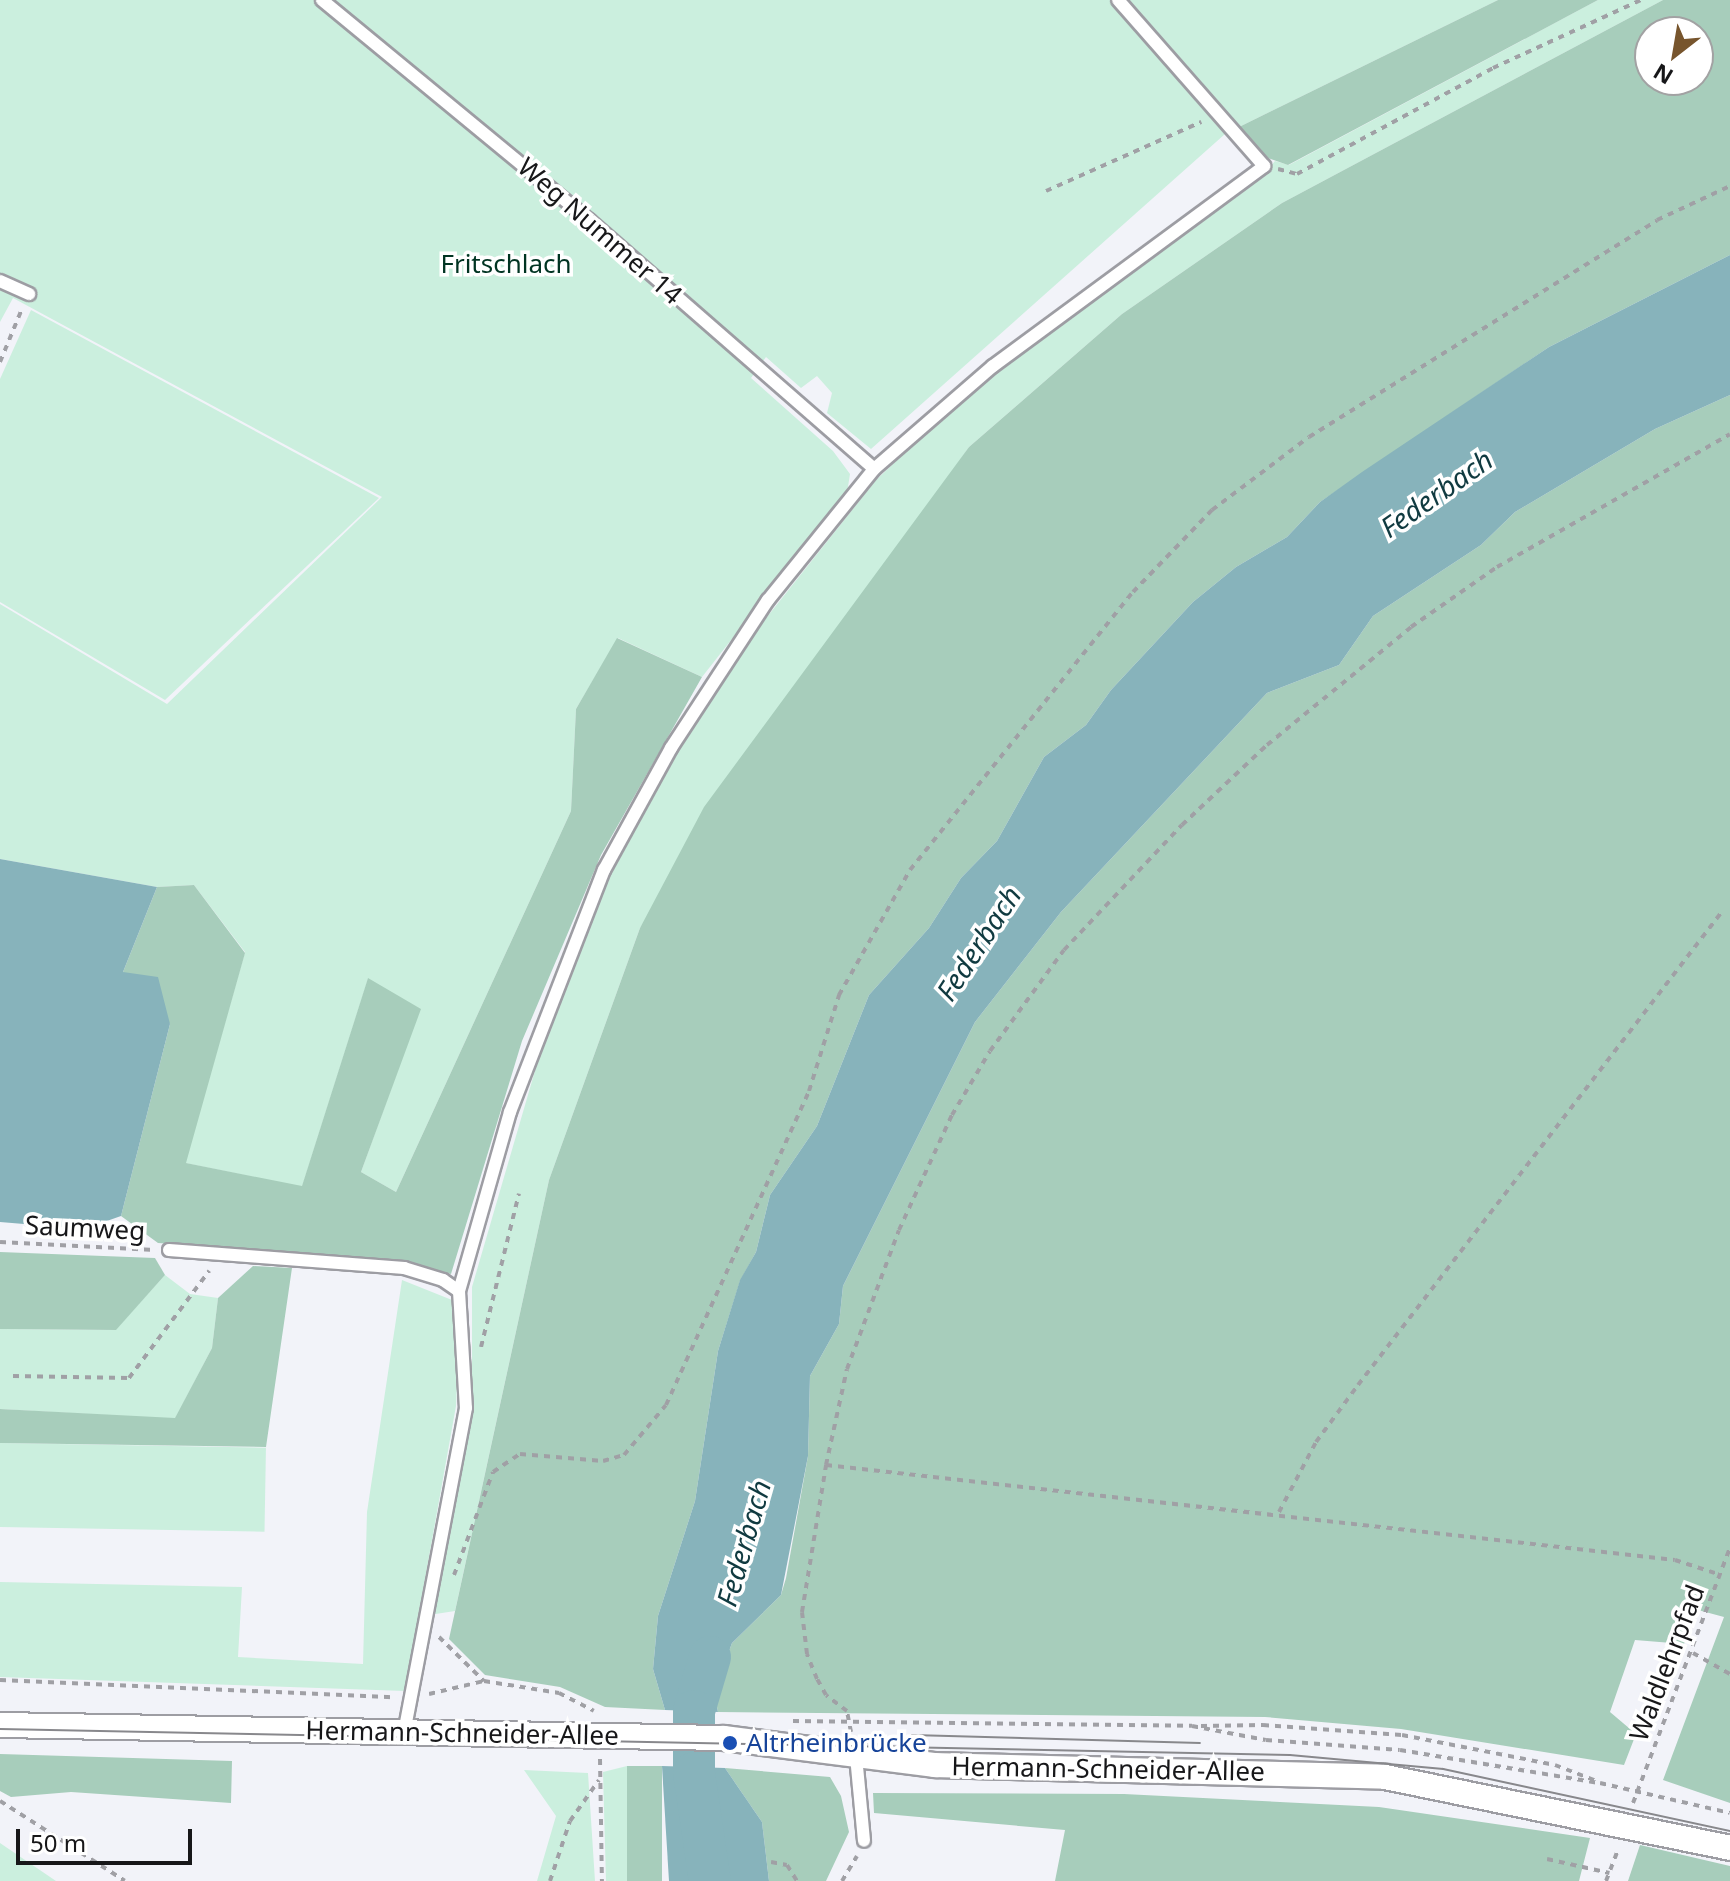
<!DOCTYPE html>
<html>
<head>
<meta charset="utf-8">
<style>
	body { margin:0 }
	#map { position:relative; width:1730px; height:1881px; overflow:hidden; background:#f2f3f9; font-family:"Noto Sans",sans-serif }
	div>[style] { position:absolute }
	.green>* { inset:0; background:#cbefde; transform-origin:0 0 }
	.forest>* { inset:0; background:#a7cdbb; transform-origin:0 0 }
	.water>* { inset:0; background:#87b3bb }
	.river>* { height:42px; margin:-21px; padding:0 21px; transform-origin:21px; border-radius:21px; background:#87b3bb }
	.path>* { height:4px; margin-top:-2px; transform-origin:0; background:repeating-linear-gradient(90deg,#a0a0a5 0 6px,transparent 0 12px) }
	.roads { filter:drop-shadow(2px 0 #9d9da3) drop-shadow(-2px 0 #9d9da3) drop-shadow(0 2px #9d9da3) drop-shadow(0 -2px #9d9da3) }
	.lane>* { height:12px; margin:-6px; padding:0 6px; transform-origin:6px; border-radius:6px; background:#fff }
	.street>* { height:24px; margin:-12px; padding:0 12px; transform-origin:12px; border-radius:12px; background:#fff }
	.tram>* { height:2px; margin:-1px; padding:0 1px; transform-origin:1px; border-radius:1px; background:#88888c }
	.dots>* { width:22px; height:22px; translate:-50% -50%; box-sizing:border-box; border:4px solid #fff; border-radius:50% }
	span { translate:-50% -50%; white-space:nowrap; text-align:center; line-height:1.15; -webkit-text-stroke:7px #fff; paint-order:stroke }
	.street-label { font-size:26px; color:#171719 }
	.park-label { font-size:26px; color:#003422 }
	.transit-label { font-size:26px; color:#164399 }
	.left { translate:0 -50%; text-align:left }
	.water-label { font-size:28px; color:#103a40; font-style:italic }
	.north { position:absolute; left:1634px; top:16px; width:80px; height:80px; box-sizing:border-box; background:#fff; border:2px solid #a2a2a3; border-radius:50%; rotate:211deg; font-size:22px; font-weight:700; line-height:32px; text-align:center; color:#171719 }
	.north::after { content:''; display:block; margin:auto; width:28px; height:36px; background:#77552d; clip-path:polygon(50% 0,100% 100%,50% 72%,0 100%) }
	.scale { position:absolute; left:16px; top:1829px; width:176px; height:36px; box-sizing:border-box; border:4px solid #171719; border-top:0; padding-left:10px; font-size:24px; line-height:28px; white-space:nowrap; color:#171719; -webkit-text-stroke:6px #fff; paint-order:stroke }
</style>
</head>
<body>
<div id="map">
	<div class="green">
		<i style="clip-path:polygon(0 0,1498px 0,1237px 128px,1157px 37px,1147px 42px,1225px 134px,871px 449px,827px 413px,832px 393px,817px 376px,801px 388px,766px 357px,751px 378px,833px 451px,850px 474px,847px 493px,702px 677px,618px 638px,576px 709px,571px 811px,396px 1192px,361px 1172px,420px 1009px,368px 979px,302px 1187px,185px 1163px,245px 952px,194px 885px,157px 887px,0 859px,0 604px,167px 704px,382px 497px,13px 298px,0 322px)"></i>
		<i style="clip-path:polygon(1598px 0,1663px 0,1282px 203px,1122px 314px,969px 447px,640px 928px,549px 1180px,455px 1611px,429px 1615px,472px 1411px,472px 1287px,553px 1009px,612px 867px,665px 770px,744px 646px,876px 480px,961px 400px,1053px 328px,1261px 177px,1275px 161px,1289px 165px)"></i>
		<i style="clip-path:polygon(31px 310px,379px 498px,165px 700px,0 602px,0 379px)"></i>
		<i style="clip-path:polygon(165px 1275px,190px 1294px,218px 1298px,212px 1348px,175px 1419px,0 1409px,0 1329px,115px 1330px)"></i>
		<i style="clip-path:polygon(402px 1280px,452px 1300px,458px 1361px,456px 1406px,405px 1691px,0 1677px,0 1582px,242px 1587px,238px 1657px,363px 1664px,367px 1512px)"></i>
		<i style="left:0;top:1443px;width:266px;height:84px;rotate:1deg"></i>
		<i style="clip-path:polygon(627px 1766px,637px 1881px,606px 1881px,603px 1772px)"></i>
		<i style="clip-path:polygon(524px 1770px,588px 1773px,595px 1881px,537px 1881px,556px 1816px)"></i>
		<i style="clip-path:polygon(0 1843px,56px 1881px,0 1881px)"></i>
	</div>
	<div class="forest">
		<i style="clip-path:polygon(1498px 0,1598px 0,1288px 165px,1268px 158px,1237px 128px)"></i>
		<i style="clip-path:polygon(evenodd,1663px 0,1730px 0,1730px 255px,1549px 347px,1320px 502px,1287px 537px,1236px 567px,1193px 602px,1111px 690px,1086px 725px,1044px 757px,997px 841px,961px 878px,929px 928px,869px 995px,817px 1126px,770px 1195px,756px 1252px,740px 1281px,718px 1351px,695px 1501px,658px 1616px,653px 1669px,665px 1710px,605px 1707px,560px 1687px,485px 1675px,449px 1639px,549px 1180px,640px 928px,704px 807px,969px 447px,1122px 314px,1282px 203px,1663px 0,1650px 32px,1698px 32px,1698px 80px,1650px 80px,1650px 32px)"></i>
		<i style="clip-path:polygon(1730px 395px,1730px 1803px,1663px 1780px,1724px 1617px,1698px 1610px,1684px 1644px,1635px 1640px,1610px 1712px,1636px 1734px,1624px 1765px,1401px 1729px,1265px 1717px,718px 1712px,714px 1692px,732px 1643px,781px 1595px,786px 1578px,808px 1456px,810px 1376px,839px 1324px,843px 1286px,975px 1022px,1061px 912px,1267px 693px,1339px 665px,1373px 616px,1481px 545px,1515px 512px,1655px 429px)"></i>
		<i style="clip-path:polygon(617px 638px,702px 677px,601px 855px,522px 1041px,451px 1274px,402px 1260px,158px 1243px,121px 1216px,170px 1024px,123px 972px,157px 887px,194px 885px,245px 953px,186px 1163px,302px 1186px,368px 978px,421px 1009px,361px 1172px,396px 1192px,571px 811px,576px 709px)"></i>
		<i style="clip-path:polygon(0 1252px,155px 1258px,165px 1275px,116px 1330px,0 1329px)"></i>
		<i style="clip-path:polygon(253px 1266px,292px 1268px,266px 1447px,0 1443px,0 1409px,175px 1418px,212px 1348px,218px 1298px)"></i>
		<i style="clip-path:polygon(0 1754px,232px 1761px,231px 1803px,71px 1792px,11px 1797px,0 1791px)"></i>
		<i style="left:627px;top:1766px;width:35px;height:115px"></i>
		<i style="clip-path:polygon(725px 1768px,830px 1777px,841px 1796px,849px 1832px,826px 1881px,769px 1881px,762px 1822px)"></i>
		<i style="clip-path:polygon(873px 1793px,1124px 1794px,1379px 1807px,1590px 1838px,1579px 1881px,1055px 1881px,1065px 1830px,874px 1813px)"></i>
		<i style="clip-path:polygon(1640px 1845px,1730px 1866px,1730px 1881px,1628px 1881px)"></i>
	</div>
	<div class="water">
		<i style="clip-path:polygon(1730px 255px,1730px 395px,1655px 429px,1515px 512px,1481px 545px,1373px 616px,1339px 665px,1267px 693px,1061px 912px,975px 1022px,843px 1286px,839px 1324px,810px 1376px,808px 1456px,781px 1595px,732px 1643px,714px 1692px,718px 1712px,665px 1710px,653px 1669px,658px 1616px,695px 1501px,718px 1351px,740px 1280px,756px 1252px,770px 1195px,817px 1126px,869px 995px,929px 928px,961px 878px,997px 841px,1044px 757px,1086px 725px,1111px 690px,1193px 602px,1236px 567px,1287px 537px,1320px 502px,1362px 472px,1549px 347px)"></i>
		<i style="clip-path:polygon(0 859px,157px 887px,123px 972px,158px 977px,170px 1024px,121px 1216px,84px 1229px,0 1222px)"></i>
		<i style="clip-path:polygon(662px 1766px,725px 1768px,762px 1822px,769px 1881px,669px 1881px)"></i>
	</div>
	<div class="river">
		<i style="left:710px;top:1657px;width:56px;rotate:106.5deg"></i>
		<i style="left:694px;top:1711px;width:62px;rotate:90deg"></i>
		<i style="left:694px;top:1773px;width:109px;rotate:81.6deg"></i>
	</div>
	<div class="path">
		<i style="left:1278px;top:169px;width:20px;rotate:15deg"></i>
		<i style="left:1297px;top:174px;width:223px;rotate:-28.4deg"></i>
		<i style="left:1493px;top:68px;width:163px;rotate:-24.7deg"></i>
		<i style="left:1046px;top:191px;width:170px;rotate:-24deg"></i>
		<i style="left:0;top:362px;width:55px;rotate:-67.6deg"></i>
		<i style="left:0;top:1242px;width:155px;rotate:3deg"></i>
		<i style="left:481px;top:1347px;width:158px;rotate:-76.1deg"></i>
		<i style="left:13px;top:1376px;width:116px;rotate:1deg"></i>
		<i style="left:129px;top:1378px;width:134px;rotate:-53.2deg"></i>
		<i style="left:826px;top:1465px;width:854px;rotate:6.38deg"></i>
		<i style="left:1675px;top:1560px;width:48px;rotate:18.1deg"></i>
		<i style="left:1279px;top:1512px;width:79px;rotate:-62.1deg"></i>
		<i style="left:1316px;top:1442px;width:71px;rotate:-53.6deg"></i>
		<i style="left:1358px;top:1385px;width:595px;rotate:-52.44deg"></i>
		<i style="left:454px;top:1575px;width:110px;rotate:-69.3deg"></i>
		<i style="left:493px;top:1472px;width:32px;rotate:-34deg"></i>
		<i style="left:520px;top:1454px;width:83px;rotate:4.8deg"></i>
		<i style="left:603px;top:1461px;width:22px;rotate:-16deg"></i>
		<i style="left:624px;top:1455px;width:65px;rotate:-50deg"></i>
		<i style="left:666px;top:1405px;width:345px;rotate:-65.5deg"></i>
		<i style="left:809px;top:1091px;width:101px;rotate:-72.6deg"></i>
		<i style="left:839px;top:995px;width:144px;rotate:-60.4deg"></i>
		<i style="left:910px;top:870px;width:356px;rotate:-51.3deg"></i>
		<i style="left:1133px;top:592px;width:114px;rotate:-46.1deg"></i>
		<i style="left:1212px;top:510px;width:121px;rotate:-37deg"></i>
		<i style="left:1309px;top:437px;width:410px;rotate:-31.9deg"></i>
		<i style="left:1657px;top:220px;width:81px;rotate:-25deg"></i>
		<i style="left:439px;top:1637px;width:63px;rotate:44.4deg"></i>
		<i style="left:1693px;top:1653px;width:43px;rotate:29.6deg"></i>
		<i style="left:0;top:1680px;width:393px;rotate:2.5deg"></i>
		<i style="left:429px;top:1694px;width:57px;rotate:-13.3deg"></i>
		<i style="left:484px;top:1681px;width:76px;rotate:9.1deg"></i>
		<i style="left:559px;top:1693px;width:39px;rotate:27deg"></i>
		<i style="left:793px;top:1721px;width:399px;rotate:0.7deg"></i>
		<i style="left:1192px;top:1726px;width:75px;rotate:10.7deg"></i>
		<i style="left:1266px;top:1740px;width:134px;rotate:4.3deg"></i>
		<i style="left:1400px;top:1750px;width:203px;rotate:9.4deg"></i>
		<i style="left:1600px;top:1783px;width:133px;rotate:13deg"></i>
		<i style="left:1201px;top:1726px;width:62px;rotate:-0.9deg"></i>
		<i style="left:1263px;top:1725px;width:139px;rotate:4.1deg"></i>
		<i style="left:1402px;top:1735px;width:156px;rotate:11.1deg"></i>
		<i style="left:1555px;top:1765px;width:42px;rotate:21deg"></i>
		<i style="left:851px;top:1732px;width:21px;rotate:-101deg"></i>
		<i style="left:847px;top:1711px;width:26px;rotate:-143deg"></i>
		<i style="left:826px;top:1695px;width:18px;rotate:-119deg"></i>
		<i style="left:817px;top:1679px;width:27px;rotate:-112deg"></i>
		<i style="left:807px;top:1654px;width:42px;rotate:-96.8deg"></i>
		<i style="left:802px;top:1612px;width:149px;rotate:-80.7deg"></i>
		<i style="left:826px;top:1465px;width:98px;rotate:-77.7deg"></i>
		<i style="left:847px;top:1369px;width:148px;rotate:-69.5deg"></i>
		<i style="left:899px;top:1230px;width:127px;rotate:-65.3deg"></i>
		<i style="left:952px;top:1115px;width:74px;rotate:-59.3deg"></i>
		<i style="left:990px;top:1051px;width:125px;rotate:-53.8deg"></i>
		<i style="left:1064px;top:950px;width:172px;rotate:-46.7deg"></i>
		<i style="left:1182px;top:825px;width:117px;rotate:-43.3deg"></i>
		<i style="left:1267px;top:745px;width:186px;rotate:-39.3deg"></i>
		<i style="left:1411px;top:627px;width:105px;rotate:-34.9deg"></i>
		<i style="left:1497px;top:567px;width:268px;rotate:-29.7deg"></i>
		<i style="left:600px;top:1759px;width:122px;rotate:89.1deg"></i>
		<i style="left:0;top:1801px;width:148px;rotate:32.6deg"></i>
		<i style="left:1633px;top:1803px;width:273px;rotate:-69.2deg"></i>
		<i style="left:1547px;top:1859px;width:64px;rotate:12.7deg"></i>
		<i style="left:771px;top:1862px;width:16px;rotate:11deg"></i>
		<i style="left:787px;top:1865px;width:19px;rotate:58deg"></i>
		<i style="left:550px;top:1881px;width:63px;rotate:-71.6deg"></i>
		<i style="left:570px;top:1821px;width:50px;rotate:-54.7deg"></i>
		<i style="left:842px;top:1881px;width:29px;rotate:-59deg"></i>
		<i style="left:1606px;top:1881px;width:34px;rotate:-69deg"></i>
	</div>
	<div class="roads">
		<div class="lane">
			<i style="left:322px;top:0;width:346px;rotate:39.5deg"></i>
			<i style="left:589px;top:220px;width:378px;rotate:41.1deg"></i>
			<i style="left:0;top:281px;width:32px;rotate:24deg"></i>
			<i style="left:169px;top:1250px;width:236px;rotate:4.4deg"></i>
			<i style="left:404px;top:1268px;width:41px;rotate:17.1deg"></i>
			<i style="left:443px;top:1280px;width:19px;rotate:35deg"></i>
			<i style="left:459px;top:1291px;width:117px;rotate:86.6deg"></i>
			<i style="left:466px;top:1408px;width:330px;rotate:100.8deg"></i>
			<i style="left:459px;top:1291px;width:186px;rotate:-74.1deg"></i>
			<i style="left:510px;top:1112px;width:260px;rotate:-68.8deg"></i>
			<i style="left:604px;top:870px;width:139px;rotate:-61.2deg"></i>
			<i style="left:671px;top:748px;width:177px;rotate:-56.8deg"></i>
			<i style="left:768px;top:600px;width:169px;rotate:-51deg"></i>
			<i style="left:874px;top:469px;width:157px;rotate:-40.9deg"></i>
			<i style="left:993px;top:366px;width:337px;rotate:-36.4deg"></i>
			<i style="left:1264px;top:166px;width:221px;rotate:-131.3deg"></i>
			<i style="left:856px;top:1756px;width:85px;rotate:84.6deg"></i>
		</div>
		<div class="street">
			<i style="left:0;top:1725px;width:724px;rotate:1.03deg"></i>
			<i style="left:724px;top:1738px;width:213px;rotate:7.3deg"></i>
			<i style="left:935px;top:1765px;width:450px;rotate:1.5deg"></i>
			<i style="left:1385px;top:1777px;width:352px;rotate:11.6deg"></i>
		</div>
	</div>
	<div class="tram">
		<i style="left:0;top:1729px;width:1290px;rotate:1.15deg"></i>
		<i style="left:1290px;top:1755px;width:154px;rotate:5.2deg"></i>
		<i style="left:1443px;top:1769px;width:294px;rotate:12.2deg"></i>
		<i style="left:912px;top:1735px;width:288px;rotate:1.6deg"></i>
	</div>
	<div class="dots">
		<i style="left:730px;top:1743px;background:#1a4fb4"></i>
	</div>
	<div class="street-label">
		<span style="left:600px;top:231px;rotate:41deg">Weg Nummer 14</span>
		<span style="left:85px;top:1228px;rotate:3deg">Saumweg</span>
		<span style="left:1667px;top:1663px;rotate:-69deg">Waldlehrpfad</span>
		<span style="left:462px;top:1733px;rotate:1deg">Hermann-Schneider-Allee</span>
		<span style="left:1108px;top:1769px;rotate:1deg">Hermann-Schneider-Allee</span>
	</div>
	<div class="park-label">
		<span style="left:506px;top:264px">Fritschlach</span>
	</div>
	<div class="transit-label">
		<span class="left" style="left:746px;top:1743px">Altrheinbrücke</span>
	</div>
	<div class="water-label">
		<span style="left:1436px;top:493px;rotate:-35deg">Federbach</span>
		<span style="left:978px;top:943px;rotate:-57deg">Federbach</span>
		<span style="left:743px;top:1543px;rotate:-74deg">Federbach</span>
	</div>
	<div class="north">N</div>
	<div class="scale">50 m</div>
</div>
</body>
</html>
